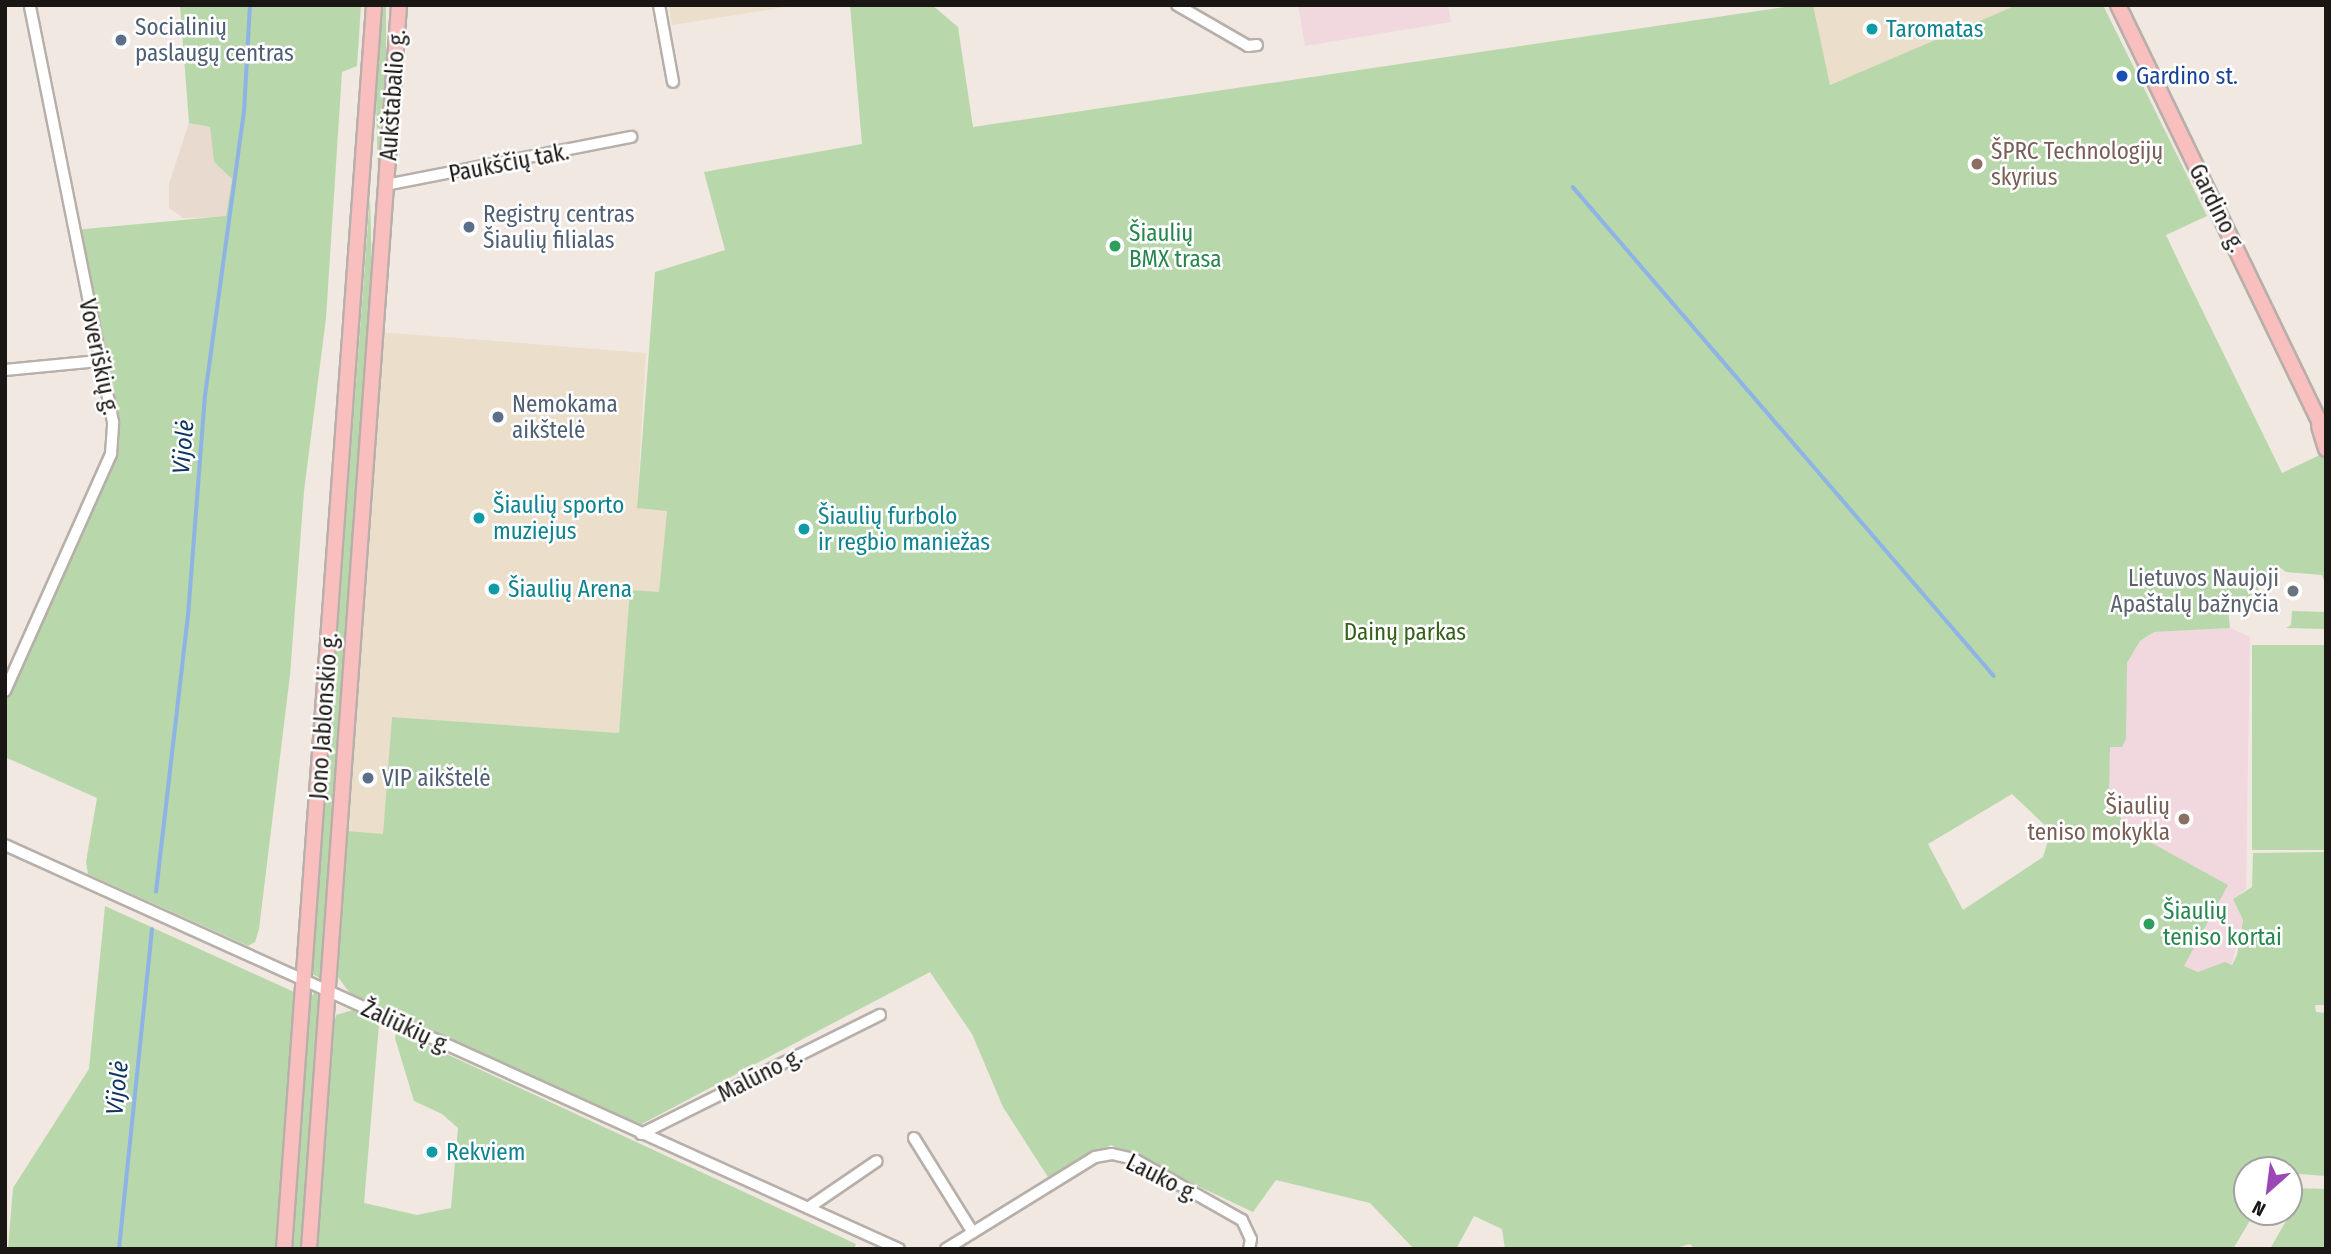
<!DOCTYPE html>
<html>
<head>
<meta charset="utf-8">
<style>
	body { margin:0 }
	#map { position:relative; width:2331px; height:1254px; overflow:hidden; background:#f0e8e1; font-family:"Fira Sans Condensed",sans-serif }
	div>[style] { position:absolute }
	.commercial>* { inset:0; background:#ebdeca }
	.built>* { inset:0; background:#e8dace }
	.education>* { inset:0; background:#f1d8df }
	.green>* { inset:0; background:#b8d7aa; transform-origin:0 0 }
	.stream>* { height:3.5px; margin:-1.75px; padding:0 1.75px; transform-origin:1.75px; border-radius:1.75px; background:#8db4e5 }
	.roads { filter:drop-shadow(2px 0 #b7afa9) drop-shadow(-2px 0 #b7afa9) drop-shadow(0 2px #b7afa9) drop-shadow(0 -2px #b7afa9) }
	.minor>* { height:10px; margin:-5px; padding:0 5px; transform-origin:5px; border-radius:5px; background:#fff }
	.major>* { height:14px; margin:-7px; padding:0 7px; transform-origin:7px; border-radius:7px; background:#f8bfbe }
	.dots>* { width:19px; height:19px; translate:-50% -50%; box-sizing:border-box; border:4px solid #fff; border-radius:50% }
	span { translate:-50% -50%; white-space:nowrap; text-align:center; line-height:1.15; -webkit-text-stroke:5px #fff; paint-order:stroke }
	.service-label { font-size:23px; color:#4e5e75 }
	.left { translate:0 -50%; text-align:left }
	.culture-label { font-size:23px; color:#0d838f }
	.transit-label { font-size:23px; color:#164399 }
	.street-label { font-size:23px; color:#191614 }
	.education-label { font-size:23px; color:#785e54 }
	.right { translate:-100% -50%; text-align:right }
	.leisure-label { font-size:23px; color:#27864d }
	.worship-label { font-size:23px; color:#5b616d }
	.park-label { font-size:23px; color:#346019 }
	.water-label { font-size:24px; color:#0f3662; font-style:italic }
	.frame { position:absolute; inset:0; border:7px solid #191614; pointer-events:none }
	.north { position:absolute; left:2233px; top:1156px; width:70px; height:70px; box-sizing:border-box; background:#fff; border:2px solid #a3a2a1; border-radius:50%; rotate:208deg; font-size:19px; font-weight:700; line-height:28px; text-align:center; color:#191614 }
	.north::after { content:''; display:block; margin:auto; width:24px; height:32px; background:#9b48b6; clip-path:polygon(50% 0,100% 100%,50% 72%,0 100%) }
</style>
</head>
<body>
<div id="map">
	<div class="commercial">
		<i style="clip-path:polygon(669px 5px,798px 5px,672px 25px)"></i>
		<i style="clip-path:polygon(1813px 5px,2017px 5px,1830px 85px)"></i>
		<i style="clip-path:polygon(380px 332px,646px 353px,637px 507px,667px 510px,659px 593px,631px 590px,619px 733px,392px 717px,383px 835px,346px 831px)"></i>
	</div>
	<div class="built">
		<i style="clip-path:polygon(189px 123px,210px 127px,214px 162px,232px 179px,226px 217px,183px 218px,169px 208px,169px 184px)"></i>
	</div>
	<div class="education">
		<i style="clip-path:polygon(1298px 5px,1448px 5px,1451px 22px,1305px 46px)"></i>
		<i style="clip-path:polygon(2230px 628px,2250px 637px,2246px 889px,2233px 899px,2243px 920px,2231px 966px,2225px 963px,2198px 972px,2184px 967px,2139px 836px,2121px 832px,2121px 806px,2109px 805px,2110px 747px,2127px 663px,2140px 641px,2154px 632px)"></i>
	</div>
	<div class="green">
		<i style="clip-path:polygon(180px 5px,361px 5px,357px 66px,342px 72px,326px 318px,304px 491px,290px 675px,259px 929px,255px 942px,248px 946px,88px 874px,86px 862px,97px 798px,5px 757px,5px 691px,111px 454px,113px 422px,74px 230px,226px 216px,232px 179px,214px 162px,210px 127px,189px 123px)"></i>
		<i style="clip-path:polygon(382px 5px,386px 5px,386px 82px,378px 179px,376px 98px)"></i>
		<i style="clip-path:polygon(evenodd,850px 5px,932px 5px,958px 27px,973px 127px,1799px 5px,1813px 5px,1830px 85px,2017px 5px,2103px 5px,2207px 216px,2166px 235px,2184px 273px,2282px 473px,2322px 454px,2326px 463px,2326px 585px,2322px 575px,2286px 572px,2278px 566px,2255px 593px,2228px 609px,2230px 628px,2154px 632px,2140px 641px,2127px 663px,2126px 739px,2122px 747px,2110px 747px,2109px 805px,2121px 805px,2121px 832px,2139px 836px,2228px 885px,2184px 966px,2198px 972px,2225px 962px,2232px 965px,2237px 955px,2243px 920px,2233px 899px,2252px 887px,2253px 853px,2326px 852px,2326px 1005px,2315px 1005px,2316px 1012px,2326px 1013px,2326px 1176px,2247px 1170px,2247px 1212px,2255px 1212px,2233px 1249px,1695px 1249px,1690px 1244px,1673px 1249px,1505px 1249px,1502px 1229px,1474px 1216px,1456px 1249px,1414px 1249px,1370px 1203px,1276px 1180px,1253px 1212px,1111px 1145px,1048px 1177px,1003px 1107px,972px 1034px,930px 972px,636px 1127px,352px 996px,338px 977px,346px 831px,383px 834px,392px 717px,619px 733px,630px 590px,659px 592px,667px 511px,637px 508px,655px 272px,725px 250px,704px 172px,862px 144px,850px 5px,2012px 794px,2051px 831px,2043px 857px,1963px 910px,1928px 844px,2012px 794px)"></i>
		<i style="clip-path:polygon(370px 196px,372px 276px,320px 978px,312px 974px)"></i>
		<i style="clip-path:polygon(2292px 611px,2326px 612px,2326px 629px,2286px 628px,2291px 625px)"></i>
		<i style="left:2252px;top:645px;width:74px;height:205px"></i>
		<i style="clip-path:polygon(105px 906px,294px 992px,275px 1249px,8px 1249px,13px 1188px,89px 1069px)"></i>
		<i style="clip-path:polygon(316px 992px,320px 1000px,301px 1249px,291px 1249px,309px 998px)"></i>
		<i style="clip-path:polygon(353px 1010px,379px 1024px,364px 1203px,417px 1215px,451px 1208px,458px 1128px,442px 1114px,414px 1101px,395px 1038px,397px 1031px,856px 1244px,854px 1249px,317px 1249px,334px 1023px,336px 1015px)"></i>
		<i style="clip-path:polygon(2289px 1188px,2326px 1189px,2326px 1249px,2270px 1249px,2298px 1200px,2289px 1194px)"></i>
	</div>
	<div class="stream">
		<i style="left:1573px;top:187px;width:645px;rotate:49.27deg"></i>
		<i style="left:156px;top:892px;width:278px;rotate:-83.4deg"></i>
		<i style="left:188px;top:616px;width:221px;rotate:-85.6deg"></i>
		<i style="left:205px;top:396px;width:287px;rotate:-82.2deg"></i>
		<i style="left:244px;top:112px;width:107px;rotate:-86.8deg"></i>
		<i style="left:119px;top:1249px;width:321px;rotate:-84.1deg"></i>
	</div>
	<div class="roads">
		<div class="minor">
			<i style="left:659px;top:5px;width:78px;rotate:79.7deg"></i>
			<i style="left:1177px;top:5px;width:82px;rotate:30deg"></i>
			<i style="left:1248px;top:46px;width:9px;rotate:-6deg"></i>
			<i style="left:386px;top:185px;width:250px;rotate:-11.1deg"></i>
			<i style="left:5px;top:370px;width:94px;rotate:-5.5deg"></i>
			<i style="left:5px;top:691px;width:260px;rotate:-65.9deg"></i>
			<i style="left:111px;top:454px;width:32px;rotate:-86deg"></i>
			<i style="left:113px;top:422px;width:425px;rotate:-101.3deg"></i>
			<i style="left:5px;top:845px;width:981px;rotate:24.32deg"></i>
			<i style="left:641px;top:1134px;width:267px;rotate:-26.5deg"></i>
			<i style="left:914px;top:1138px;width:110px;rotate:58.1deg"></i>
			<i style="left:808px;top:1208px;width:83px;rotate:-34.3deg"></i>
			<i style="left:946px;top:1249px;width:175px;rotate:-31.7deg"></i>
			<i style="left:1095px;top:1157px;width:17px;rotate:-10deg"></i>
			<i style="left:1112px;top:1154px;width:23px;rotate:13deg"></i>
			<i style="left:1134px;top:1159px;width:124px;rotate:29.5deg"></i>
			<i style="left:1242px;top:1220px;width:21px;rotate:65deg"></i>
			<i style="left:1251px;top:1239px;width:10px;rotate:101deg"></i>
		</div>
		<div class="major">
			<i style="left:2118px;top:5px;width:478px;rotate:64.2deg"></i>
			<i style="left:2319px;top:426px;width:24px;rotate:73deg"></i>
			<i style="left:284px;top:1249px;width:1247px;rotate:-85.86deg"></i>
			<i style="left:309px;top:1249px;width:1247px;rotate:-85.86deg"></i>
		</div>
	</div>
	<div class="dots">
		<i style="left:1872px;top:29px;background:#0f9aa8"></i>
		<i style="left:121px;top:40px;background:#5c6f8a"></i>
		<i style="left:2122px;top:76px;background:#1a4fb4"></i>
		<i style="left:1977px;top:164px;background:#8d6e63"></i>
		<i style="left:469px;top:227px;background:#5c6f8a"></i>
		<i style="left:1115px;top:246px;background:#2e9e5b"></i>
		<i style="left:498px;top:417px;background:#5c6f8a"></i>
		<i style="left:479px;top:518px;background:#0f9aa8"></i>
		<i style="left:804px;top:529px;background:#0f9aa8"></i>
		<i style="left:494px;top:589px;background:#0f9aa8"></i>
		<i style="left:2293px;top:591px;background:#6b7280"></i>
		<i style="left:368px;top:778px;background:#5c6f8a"></i>
		<i style="left:2184px;top:819px;background:#8d6e63"></i>
		<i style="left:2149px;top:924px;background:#2e9e5b"></i>
		<i style="left:432px;top:1152px;background:#0f9aa8"></i>
	</div>
	<div class="service-label">
		<span class="left" style="left:135px;top:40px">Socialinių<br>paslaugų centras</span>
		<span class="left" style="left:483px;top:227px">Registrų centras<br>Šiaulių filialas</span>
		<span class="left" style="left:512px;top:417px">Nemokama<br>aikštelė</span>
		<span class="left" style="left:382px;top:778px">VIP aikštelė</span>
	</div>
	<div class="culture-label">
		<span class="left" style="left:1886px;top:29px">Taromatas</span>
		<span class="left" style="left:493px;top:518px">Šiaulių sporto<br>muziejus</span>
		<span class="left" style="left:818px;top:529px">Šiaulių furbolo<br>ir regbio maniežas</span>
		<span class="left" style="left:508px;top:589px">Šiaulių Arena</span>
		<span class="left" style="left:446px;top:1152px">Rekviem</span>
	</div>
	<div class="transit-label">
		<span class="left" style="left:2136px;top:76px">Gardino st.</span>
	</div>
	<div class="street-label">
		<span style="left:393px;top:95px;rotate:-86deg">Aukštabalio g.</span>
		<span style="left:509px;top:163px;rotate:-11deg">Paukščių tak.</span>
		<span style="left:2217px;top:208px;rotate:63deg">Gardino g.</span>
		<span style="left:99px;top:357px;rotate:78deg">Voveriškių g.</span>
		<span style="left:324px;top:716px;rotate:-86deg">Jono Jablonskio g.</span>
		<span style="left:406px;top:1027px;rotate:25deg">Žaliūkių g.</span>
		<span style="left:760px;top:1075px;rotate:-27deg">Malūno g.</span>
		<span style="left:1162px;top:1178px;rotate:27deg">Lauko g.</span>
	</div>
	<div class="education-label">
		<span class="left" style="left:1991px;top:164px">ŠPRC Technologijų<br>skyrius</span>
		<span class="right" style="left:2170px;top:819px">Šiaulių<br>teniso mokykla</span>
	</div>
	<div class="leisure-label">
		<span class="left" style="left:1129px;top:246px">Šiaulių<br>BMX trasa</span>
		<span class="left" style="left:2163px;top:924px">Šiaulių<br>teniso kortai</span>
	</div>
	<div class="worship-label">
		<span class="right" style="left:2279px;top:591px">Lietuvos Naujoji<br>Apaštalų bažnyčia</span>
	</div>
	<div class="park-label">
		<span style="left:1405px;top:632px">Dainų parkas</span>
	</div>
	<div class="water-label">
		<span style="left:184px;top:447px;rotate:-85deg">Vijolė</span>
		<span style="left:118px;top:1088px;rotate:-84deg">Vijolė</span>
	</div>
	<div class="frame"></div>
	<div class="north">N</div>
</div>
</body>
</html>
